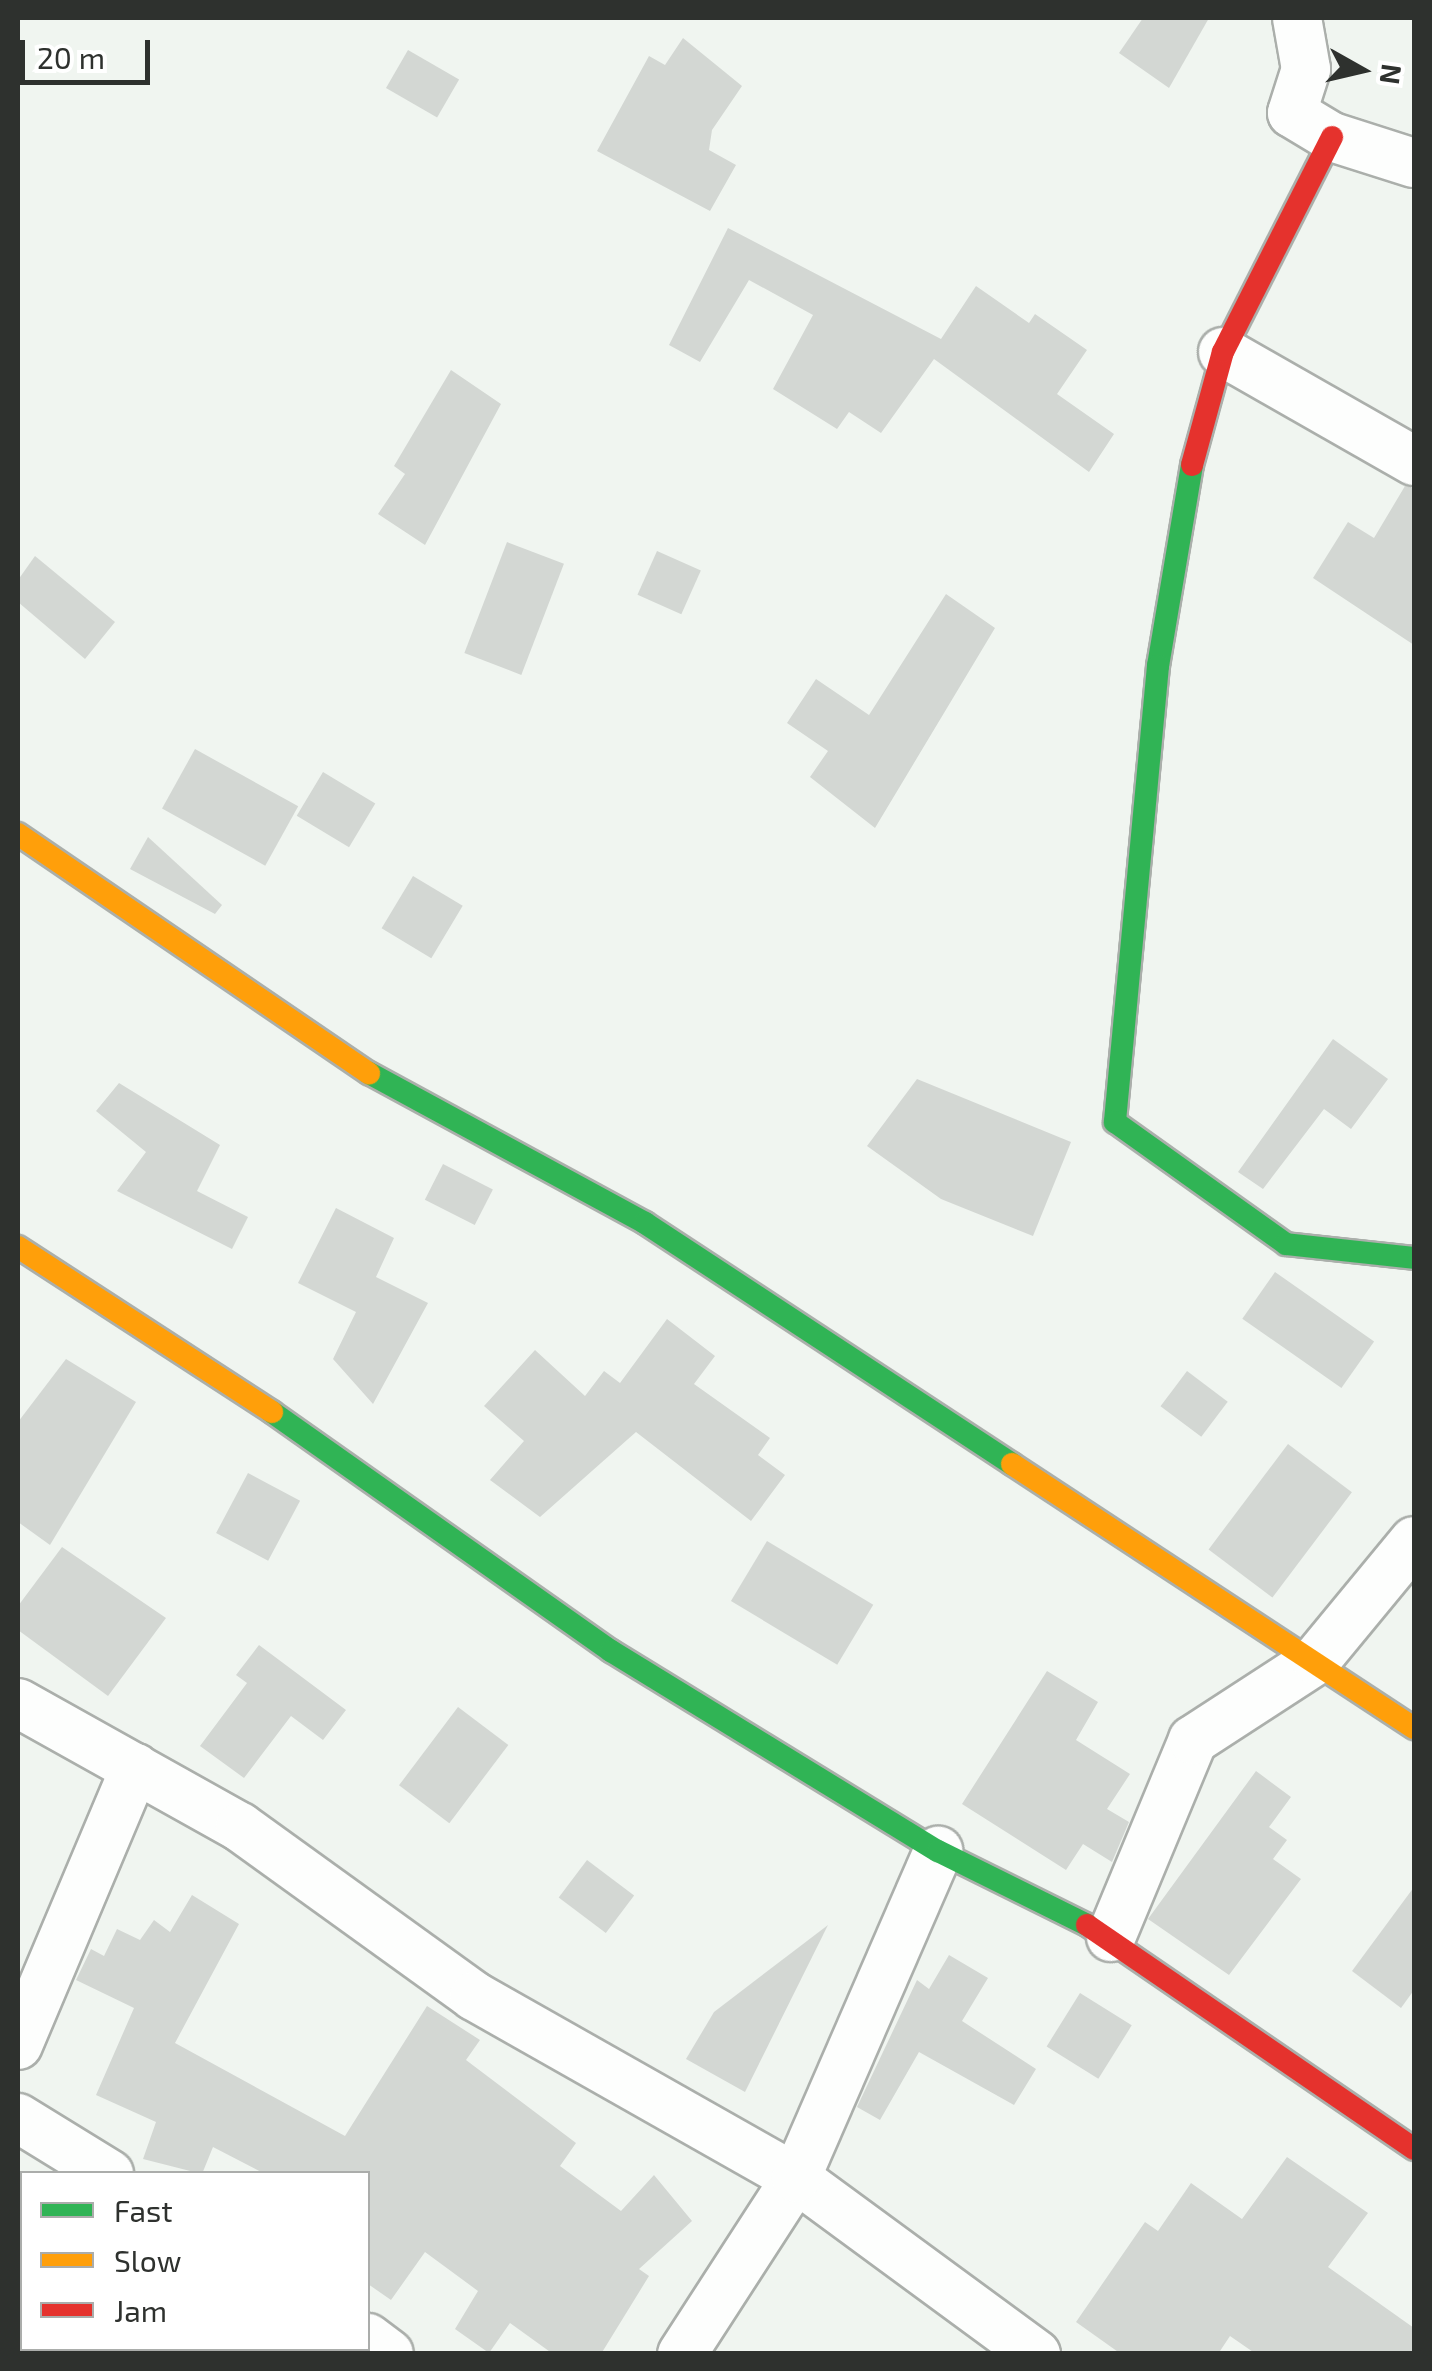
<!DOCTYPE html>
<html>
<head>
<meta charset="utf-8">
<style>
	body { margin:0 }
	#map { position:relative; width:1432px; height:2371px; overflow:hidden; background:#f0f5f0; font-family:"Exo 2",sans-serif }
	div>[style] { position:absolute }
	.building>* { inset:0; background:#d3d7d3; transform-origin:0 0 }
	.roads { filter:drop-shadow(2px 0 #abafab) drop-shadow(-2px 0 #abafab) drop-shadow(0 2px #abafab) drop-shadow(0 -2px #abafab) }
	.street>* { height:48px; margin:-24px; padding:0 24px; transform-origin:24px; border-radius:24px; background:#fdfefd }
	.fast>* { height:22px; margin:-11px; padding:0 11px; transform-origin:11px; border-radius:11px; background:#30b455 }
	.slow>* { height:22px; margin:-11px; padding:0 11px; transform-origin:11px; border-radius:11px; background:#ff9f0a }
	.jam>* { height:22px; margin:-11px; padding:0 11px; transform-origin:11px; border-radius:11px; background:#e5322d }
	span { translate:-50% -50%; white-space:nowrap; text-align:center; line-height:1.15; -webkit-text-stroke:8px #fff; paint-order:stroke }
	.frame { position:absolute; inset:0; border:20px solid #2e312e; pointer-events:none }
	.legend { position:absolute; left:20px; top:2171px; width:350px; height:180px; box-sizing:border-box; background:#fff; border:2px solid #abadab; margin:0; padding:12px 18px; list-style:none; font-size:30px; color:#2e312e }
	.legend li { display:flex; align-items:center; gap:20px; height:50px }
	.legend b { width:50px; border:2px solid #abadab }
	.north { position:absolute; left:1312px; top:20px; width:100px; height:100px; -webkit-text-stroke:8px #fff; paint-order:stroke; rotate:98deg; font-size:28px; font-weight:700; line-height:40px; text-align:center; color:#2e312e }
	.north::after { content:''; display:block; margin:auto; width:35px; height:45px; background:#2e312e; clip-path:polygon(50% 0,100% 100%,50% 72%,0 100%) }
	.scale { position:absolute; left:20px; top:40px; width:130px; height:45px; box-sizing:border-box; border:5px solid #2e312e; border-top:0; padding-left:12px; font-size:30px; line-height:35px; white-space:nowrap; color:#2e312e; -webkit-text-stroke:8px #fff; paint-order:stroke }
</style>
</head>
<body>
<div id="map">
	<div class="building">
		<i style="clip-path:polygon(1143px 18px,1209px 18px,1169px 88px,1119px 53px)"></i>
		<i style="clip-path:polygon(683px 38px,742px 86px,712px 130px,709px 150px,736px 165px,710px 211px,597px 151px,649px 56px,665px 65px)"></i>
		<i style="left:408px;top:50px;width:59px;height:44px;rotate:30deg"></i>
		<i style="clip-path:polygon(728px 228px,941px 339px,976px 286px,1029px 323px,1035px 314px,1087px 350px,1057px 394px,1114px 434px,1089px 472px,934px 359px,881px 433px,849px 412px,837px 429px,773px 389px,813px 315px,749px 280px,700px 362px,669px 345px)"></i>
		<i style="clip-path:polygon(451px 370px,501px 404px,425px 545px,378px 514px,405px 474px,394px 466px)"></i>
		<i style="clip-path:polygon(1405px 486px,1414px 488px,1414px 645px,1313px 578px,1348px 522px,1374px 538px)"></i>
		<i style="left:507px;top:542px;width:61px;height:119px;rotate:21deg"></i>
		<i style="left:657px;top:551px;width:48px;height:48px;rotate:24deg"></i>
		<i style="clip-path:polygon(35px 556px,115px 622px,85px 659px,18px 602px,18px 580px)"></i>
		<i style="clip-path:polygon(946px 594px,995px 628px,875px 828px,810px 777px,828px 751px,787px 723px,816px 679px,869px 715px)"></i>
		<i style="left:195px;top:749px;width:118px;height:68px;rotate:29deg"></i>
		<i style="left:323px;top:772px;width:61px;height:51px;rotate:31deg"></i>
		<i style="clip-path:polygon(148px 837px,222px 905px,215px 914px,130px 869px)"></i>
		<i style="left:413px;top:876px;width:58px;height:61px;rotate:31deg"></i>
		<i style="clip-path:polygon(1333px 1039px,1388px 1079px,1351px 1129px,1324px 1109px,1263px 1189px,1238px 1172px)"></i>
		<i style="clip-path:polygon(917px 1079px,1071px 1142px,1033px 1236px,941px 1199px,867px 1146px)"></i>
		<i style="clip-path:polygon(119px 1083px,220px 1145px,197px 1191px,248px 1217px,232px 1249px,117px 1191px,146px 1152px,96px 1111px)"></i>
		<i style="left:443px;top:1164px;width:56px;height:40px;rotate:27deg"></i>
		<i style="clip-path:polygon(336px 1208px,394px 1238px,376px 1277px,428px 1303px,373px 1404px,333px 1359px,356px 1312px,298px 1283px)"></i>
		<i style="left:1275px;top:1272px;width:121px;height:57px;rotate:35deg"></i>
		<i style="clip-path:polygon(667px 1319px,715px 1356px,694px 1384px,770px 1438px,758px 1455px,785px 1475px,751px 1521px,636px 1432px,540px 1517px,490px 1480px,524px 1441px,484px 1406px,535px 1350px,585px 1396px,604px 1371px,620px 1383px)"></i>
		<i style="clip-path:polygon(66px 1359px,136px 1402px,50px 1545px,18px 1522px,18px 1422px)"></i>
		<i style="left:1187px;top:1371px;width:51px;height:44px;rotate:37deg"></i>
		<i style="left:1288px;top:1444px;width:80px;height:132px;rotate:37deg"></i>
		<i style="left:248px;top:1473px;width:59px;height:68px;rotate:28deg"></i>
		<i style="left:767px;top:1541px;width:124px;height:70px;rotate:31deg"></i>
		<i style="clip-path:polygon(62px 1547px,166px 1618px,108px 1696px,18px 1630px,18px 1606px)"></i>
		<i style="clip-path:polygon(259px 1645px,346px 1710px,323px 1740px,291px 1716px,244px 1778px,200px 1746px,247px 1683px,236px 1675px)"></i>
		<i style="clip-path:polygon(1047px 1671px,1098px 1702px,1076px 1740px,1130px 1774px,1107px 1809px,1129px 1822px,1112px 1862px,1083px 1844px,1066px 1870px,962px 1804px)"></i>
		<i style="left:458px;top:1707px;width:63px;height:98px;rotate:37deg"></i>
		<i style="clip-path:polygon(1256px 1771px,1291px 1797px,1269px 1827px,1287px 1840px,1273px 1859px,1301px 1879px,1229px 1975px,1148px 1919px)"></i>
		<i style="left:587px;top:1860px;width:59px;height:47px;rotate:37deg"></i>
		<i style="clip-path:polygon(1414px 1887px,1414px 1990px,1401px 2008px,1352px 1971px)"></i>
		<i style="clip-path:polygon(192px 1895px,239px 1924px,175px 2043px,345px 2136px,427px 2006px,480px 2040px,466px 2060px,576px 2143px,560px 2166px,621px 2211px,654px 2175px,692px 2221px,639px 2269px,649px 2276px,601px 2354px,553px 2354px,510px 2323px,489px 2353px,455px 2329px,478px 2291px,425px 2252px,391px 2300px,368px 2284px,368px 2174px,265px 2174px,213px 2147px,202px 2174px,143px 2159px,156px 2122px,96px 2095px,134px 2008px,76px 1980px,91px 1949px,104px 1956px,117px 1929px,140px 1940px,154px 1920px,170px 1932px)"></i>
		<i style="clip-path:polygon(828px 1925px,745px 2092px,686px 2059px,714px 2012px)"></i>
		<i style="clip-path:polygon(949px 1955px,988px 1978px,962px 2021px,1036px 2069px,1014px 2105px,919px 2052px,880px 2120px,857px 2107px,917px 1980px,929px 1989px)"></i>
		<i style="left:1080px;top:1993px;width:61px;height:63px;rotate:32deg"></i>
		<i style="clip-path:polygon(1287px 2157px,1368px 2213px,1328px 2267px,1414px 2328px,1414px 2354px,1256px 2354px,1230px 2336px,1218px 2354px,1121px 2354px,1076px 2322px,1145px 2222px,1158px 2231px,1191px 2183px,1242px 2219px)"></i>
	</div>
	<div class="roads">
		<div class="street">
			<i style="left:1297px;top:18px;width:52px;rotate:80deg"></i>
			<i style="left:1306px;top:69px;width:46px;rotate:107.7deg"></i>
			<i style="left:1292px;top:113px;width:47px;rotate:31deg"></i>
			<i style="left:1332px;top:137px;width:86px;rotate:17.6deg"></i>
			<i style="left:1223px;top:352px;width:220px;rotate:29.7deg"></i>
			<i style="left:18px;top:1703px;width:254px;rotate:29.2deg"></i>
			<i style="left:240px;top:1827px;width:289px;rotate:35.8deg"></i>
			<i style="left:474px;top:1996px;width:370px;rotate:29.5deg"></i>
			<i style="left:796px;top:2178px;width:298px;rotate:36.3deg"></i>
			<i style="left:1111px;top:1937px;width:213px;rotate:-67.4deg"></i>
			<i style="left:1193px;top:1740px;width:147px;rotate:-33deg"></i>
			<i style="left:1316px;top:1660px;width:154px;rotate:-50.5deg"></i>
			<i style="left:18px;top:2045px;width:301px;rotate:-67.1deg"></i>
			<i style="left:18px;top:2118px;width:107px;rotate:31.6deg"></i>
			<i style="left:368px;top:2338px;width:26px;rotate:37deg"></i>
			<i style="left:682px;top:2354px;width:210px;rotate:-57.1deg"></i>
			<i style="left:796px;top:2178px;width:357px;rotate:-66.5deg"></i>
		</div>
		<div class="fast">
			<i style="left:1192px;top:465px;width:204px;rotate:99.6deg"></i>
			<i style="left:1158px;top:666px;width:458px;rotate:95.4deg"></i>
			<i style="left:1115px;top:1122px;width:210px;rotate:35.5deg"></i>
			<i style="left:1286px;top:1244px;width:129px;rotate:6.2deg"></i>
			<i style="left:369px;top:1073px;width:314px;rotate:28.5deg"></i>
			<i style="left:645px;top:1223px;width:439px;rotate:33.3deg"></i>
			<i style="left:272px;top:1412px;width:415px;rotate:35.2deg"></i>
			<i style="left:611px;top:1651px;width:383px;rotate:31.5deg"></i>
			<i style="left:938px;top:1851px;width:166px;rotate:26.4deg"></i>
		</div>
		<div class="slow">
			<i style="left:18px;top:834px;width:425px;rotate:34.3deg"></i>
			<i style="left:18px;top:1247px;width:303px;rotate:33deg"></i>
			<i style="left:1012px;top:1464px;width:481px;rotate:33.3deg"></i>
		</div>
		<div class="jam">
			<i style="left:1192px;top:465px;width:117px;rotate:-74.7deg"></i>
			<i style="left:1223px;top:352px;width:241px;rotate:-63.1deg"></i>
			<i style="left:1087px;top:1925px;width:396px;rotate:34.4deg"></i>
		</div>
	</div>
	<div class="frame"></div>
	<ul class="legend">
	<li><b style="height:12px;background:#30b455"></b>Fast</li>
	<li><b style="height:12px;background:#ff9f0a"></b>Slow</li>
	<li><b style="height:12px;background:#e5322d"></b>Jam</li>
	</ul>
	<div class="north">N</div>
	<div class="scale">20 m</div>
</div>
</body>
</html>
